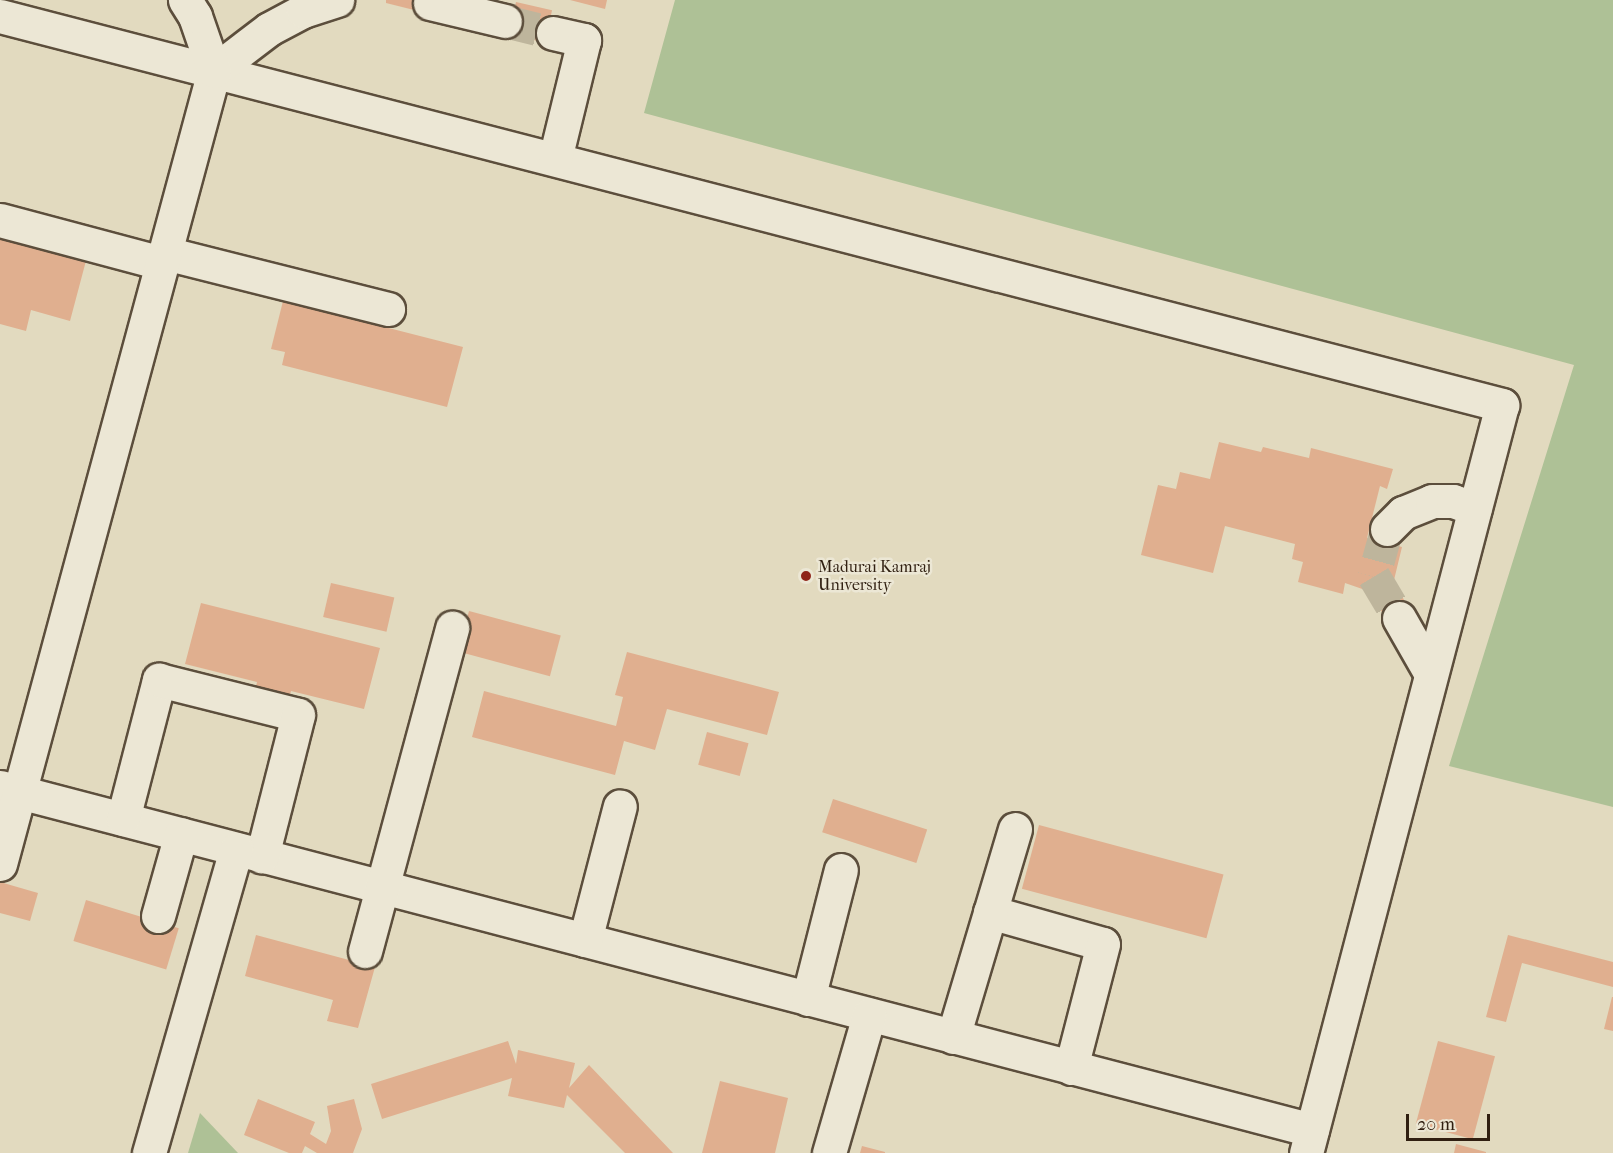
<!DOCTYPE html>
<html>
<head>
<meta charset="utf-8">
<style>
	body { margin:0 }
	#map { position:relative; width:1613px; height:1153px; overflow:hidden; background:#e2dabf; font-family:"IM FELL French Canon",serif }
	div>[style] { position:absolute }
	.green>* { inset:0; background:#aec196 }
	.building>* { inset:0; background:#e0af8f; transform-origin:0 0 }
	.minor-tunnel>* { height:33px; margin-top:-16.5px; transform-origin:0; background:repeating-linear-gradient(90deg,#beb59c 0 33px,transparent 0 49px) }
	.roads { filter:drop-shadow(2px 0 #5c4e3c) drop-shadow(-2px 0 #5c4e3c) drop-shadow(0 2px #5c4e3c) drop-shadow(0 -2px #5c4e3c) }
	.minor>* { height:33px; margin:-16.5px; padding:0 16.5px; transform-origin:16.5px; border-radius:16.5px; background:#ece7d5 }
	.dots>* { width:16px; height:16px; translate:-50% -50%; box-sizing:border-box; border:3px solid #ece7d5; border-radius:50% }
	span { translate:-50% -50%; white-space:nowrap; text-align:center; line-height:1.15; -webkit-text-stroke:5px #ece7d5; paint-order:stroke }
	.poi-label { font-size:16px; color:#301f11 }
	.left { translate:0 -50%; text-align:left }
	.scale { position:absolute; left:1406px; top:1114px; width:84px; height:27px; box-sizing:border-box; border:3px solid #301f11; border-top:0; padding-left:8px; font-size:18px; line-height:21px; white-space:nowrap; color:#301f11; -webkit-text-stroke:4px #ece7d5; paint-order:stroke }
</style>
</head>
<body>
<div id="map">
	<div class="green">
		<i style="clip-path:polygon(675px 0,1613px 0,1613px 807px,1449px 766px,1574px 365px,644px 113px)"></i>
		<i style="clip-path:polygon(200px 1113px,238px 1153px,188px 1153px)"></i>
	</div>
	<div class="building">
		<i style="clip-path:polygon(386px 0,420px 0,418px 11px,386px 3px)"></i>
		<i style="clip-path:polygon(570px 0,607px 0,605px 9px)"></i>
		<i style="left:516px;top:2px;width:37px;height:33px;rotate:13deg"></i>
		<i style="clip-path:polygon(0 234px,87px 257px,70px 321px,31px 310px,26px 331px,0 324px)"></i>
		<i style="clip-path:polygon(283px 301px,463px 347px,447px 407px,282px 365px,285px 352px,271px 349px)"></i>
		<i style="clip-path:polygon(1219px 442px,1261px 452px,1263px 447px,1309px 458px,1311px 448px,1393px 469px,1387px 489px,1380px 486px,1367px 538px,1402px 547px,1394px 580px,1405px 602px,1383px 614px,1371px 592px,1345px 583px,1343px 594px,1298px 582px,1303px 562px,1292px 559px,1295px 544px,1225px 526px,1213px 573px,1141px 555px,1158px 485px,1176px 489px,1180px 472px,1210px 479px)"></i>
		<i style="left:331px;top:583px;width:65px;height:35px;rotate:13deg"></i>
		<i style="clip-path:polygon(201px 603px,380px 648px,364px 709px,291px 691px,286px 709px,253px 701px,257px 682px,185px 664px)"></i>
		<i style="left:469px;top:611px;width:95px;height:42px;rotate:15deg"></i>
		<i style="clip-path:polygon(627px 652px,779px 692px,767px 735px,667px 709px,655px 750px,624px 741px,615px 775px,472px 737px,484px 691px,616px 726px,623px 697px,615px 695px)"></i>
		<i style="left:707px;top:732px;width:43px;height:34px;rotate:15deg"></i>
		<i style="left:833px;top:799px;width:99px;height:35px;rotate:18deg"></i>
		<i style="left:1039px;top:825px;width:191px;height:66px;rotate:15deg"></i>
		<i style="clip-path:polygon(0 882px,38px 893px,30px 921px,0 913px)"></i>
		<i style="left:86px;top:900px;width:97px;height:43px;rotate:17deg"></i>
		<i style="clip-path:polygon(256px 935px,375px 967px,358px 1028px,327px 1021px,333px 1000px,245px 976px)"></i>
		<i style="clip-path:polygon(1508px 935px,1613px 962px,1613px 987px,1522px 963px,1506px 1022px,1486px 1017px)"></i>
		<i style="clip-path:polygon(1612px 997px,1613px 997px,1613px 1031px,1604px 1029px)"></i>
		<i style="clip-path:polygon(508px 1041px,516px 1064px,518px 1050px,575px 1063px,569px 1088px,589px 1065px,673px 1153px,625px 1153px,567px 1095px,564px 1108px,508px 1096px,512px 1078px,382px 1119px,371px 1084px)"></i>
		<i style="left:1438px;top:1041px;width:59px;height:86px;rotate:15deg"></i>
		<i style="clip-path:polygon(720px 1081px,788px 1098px,775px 1153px,702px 1153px)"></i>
		<i style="clip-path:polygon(258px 1099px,315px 1122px,310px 1134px,326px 1144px,331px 1131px,327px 1106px,354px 1099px,362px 1129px,353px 1153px,317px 1153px,305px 1146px,302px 1153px,289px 1153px,244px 1135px)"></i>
		<i style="clip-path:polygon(1456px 1144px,1486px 1152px,1486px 1153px,1454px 1153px)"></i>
		<i style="clip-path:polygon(862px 1146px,885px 1152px,885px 1153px,860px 1153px)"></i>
	</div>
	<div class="minor-tunnel">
		<i style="left:505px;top:21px;width:49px;rotate:14deg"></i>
		<i style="left:1387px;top:529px;width:49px;rotate:105.5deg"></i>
		<i style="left:1374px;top:576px;width:49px;rotate:59.2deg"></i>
	</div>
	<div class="roads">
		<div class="minor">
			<i style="left:430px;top:3px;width:77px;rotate:13.5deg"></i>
			<i style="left:0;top:16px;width:1552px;rotate:14.52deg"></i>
			<i style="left:1502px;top:405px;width:773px;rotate:104.68deg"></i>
			<i style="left:553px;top:33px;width:32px;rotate:13deg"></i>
			<i style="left:584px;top:40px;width:122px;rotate:103.7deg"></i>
			<i style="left:214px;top:71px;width:69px;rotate:-37.4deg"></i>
			<i style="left:269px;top:29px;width:38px;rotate:-28deg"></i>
			<i style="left:303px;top:11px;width:36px;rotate:-18deg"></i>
			<i style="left:0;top:220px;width:168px;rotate:14.9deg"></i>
			<i style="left:165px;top:253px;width:230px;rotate:14.1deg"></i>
			<i style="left:1387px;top:529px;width:23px;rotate:-45deg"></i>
			<i style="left:1403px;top:513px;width:31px;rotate:-22deg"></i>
			<i style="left:1432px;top:501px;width:21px"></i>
			<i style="left:1453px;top:501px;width:23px;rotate:20deg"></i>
			<i style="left:1399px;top:618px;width:64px;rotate:60.3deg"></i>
			<i style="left:0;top:787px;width:1356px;rotate:14.65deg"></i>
			<i style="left:123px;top:819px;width:144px;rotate:-75.5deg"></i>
			<i style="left:159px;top:680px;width:143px;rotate:14.1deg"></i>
			<i style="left:298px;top:715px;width:146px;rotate:104.3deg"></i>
			<i style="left:0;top:864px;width:821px;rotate:-74.9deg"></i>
			<i style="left:214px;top:71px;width:58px;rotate:-109.1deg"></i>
			<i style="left:195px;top:16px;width:19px;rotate:-122deg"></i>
			<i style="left:990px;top:912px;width:117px;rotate:15.8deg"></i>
			<i style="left:1103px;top:944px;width:128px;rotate:104.5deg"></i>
			<i style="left:158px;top:916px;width:85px;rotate:-74.3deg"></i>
			<i style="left:585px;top:940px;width:138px;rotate:-75.4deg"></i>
			<i style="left:365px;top:951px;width:335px;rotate:-74.9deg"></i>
			<i style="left:808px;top:999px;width:133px;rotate:-75.7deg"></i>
			<i style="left:953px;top:1037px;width:217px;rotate:-73.4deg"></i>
			<i style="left:149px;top:1153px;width:316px;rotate:-74deg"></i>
			<i style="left:829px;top:1153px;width:144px;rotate:-73.8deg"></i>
		</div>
	</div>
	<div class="dots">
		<i style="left:806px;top:576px;background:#8f2418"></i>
	</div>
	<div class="poi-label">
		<span class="left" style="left:818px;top:576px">Madurai Kamraj<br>University</span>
	</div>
	<div class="scale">20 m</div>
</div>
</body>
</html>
